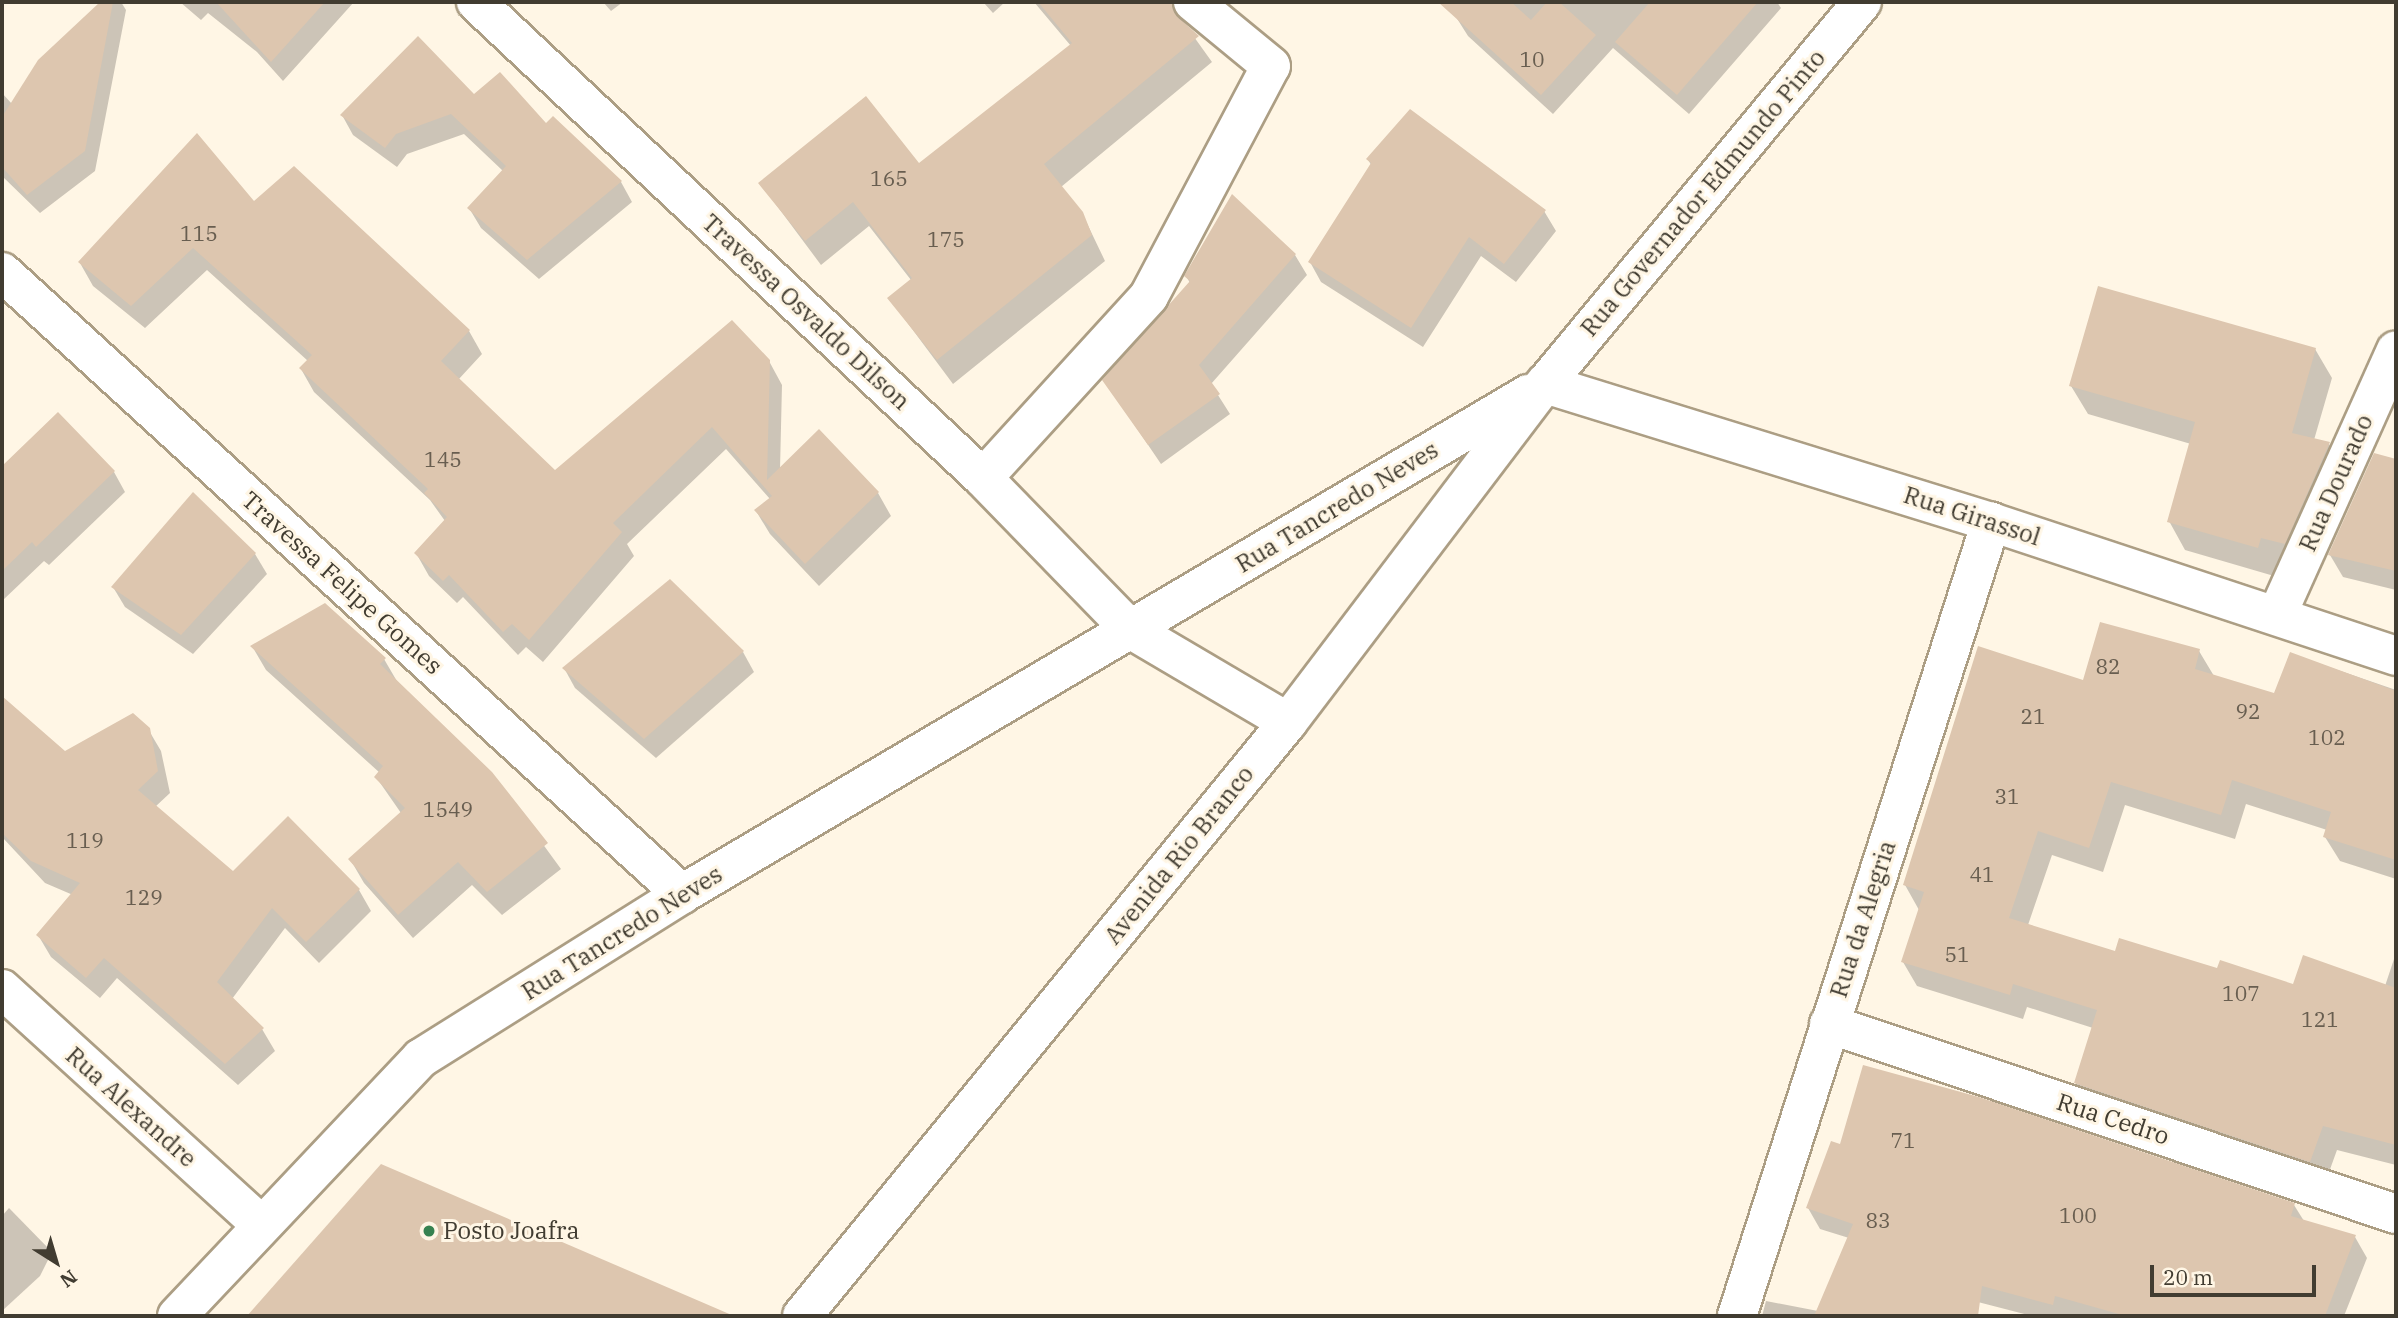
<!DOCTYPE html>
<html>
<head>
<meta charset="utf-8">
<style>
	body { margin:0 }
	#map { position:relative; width:2398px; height:1318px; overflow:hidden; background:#fff6e5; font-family:"IBM Plex Serif",serif }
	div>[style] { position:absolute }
	.shadow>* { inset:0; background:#0003 }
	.building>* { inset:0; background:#ddc6af }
	.roads { filter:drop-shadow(2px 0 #ac9e84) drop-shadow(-2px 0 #ac9e84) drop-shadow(0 2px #ac9e84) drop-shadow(0 -2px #ac9e84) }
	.minor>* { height:38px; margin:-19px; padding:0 19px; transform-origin:19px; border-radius:19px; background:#fff }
	.dots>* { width:19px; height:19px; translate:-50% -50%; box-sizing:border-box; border:4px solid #fff6e5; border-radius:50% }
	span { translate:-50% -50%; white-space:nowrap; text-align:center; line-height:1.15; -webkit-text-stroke:6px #fff6e5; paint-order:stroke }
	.number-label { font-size:21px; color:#685e50 }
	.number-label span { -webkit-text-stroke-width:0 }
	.street-label { font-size:24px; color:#413c31 }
	.poi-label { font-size:24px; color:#413c31 }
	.left { translate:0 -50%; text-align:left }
	.frame { position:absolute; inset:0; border:4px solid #413c31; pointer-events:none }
	.north { position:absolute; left:21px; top:1227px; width:70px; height:70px; -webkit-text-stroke:5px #fff6e5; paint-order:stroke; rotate:143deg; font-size:19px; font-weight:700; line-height:28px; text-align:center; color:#413c31 }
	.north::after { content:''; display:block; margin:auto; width:24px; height:32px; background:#413c31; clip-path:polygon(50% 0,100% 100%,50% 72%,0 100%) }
	.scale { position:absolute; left:2150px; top:1265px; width:166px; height:32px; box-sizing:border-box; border:4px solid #413c31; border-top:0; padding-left:9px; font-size:21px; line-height:24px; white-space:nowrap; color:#413c31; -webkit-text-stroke:5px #fff6e5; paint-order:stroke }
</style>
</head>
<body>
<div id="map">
	<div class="shadow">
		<i style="clip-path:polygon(103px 2px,121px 2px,126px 10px,95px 171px,40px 213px,2px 176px,2px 93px,12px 104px,39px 61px)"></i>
		<i style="clip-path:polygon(180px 2px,354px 2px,283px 81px,257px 52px,208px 13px,201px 20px)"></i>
		<i style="clip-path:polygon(603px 2px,623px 2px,611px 11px)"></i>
		<i style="clip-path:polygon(983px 2px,1005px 2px,993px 13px)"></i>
		<i style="clip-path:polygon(1034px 2px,1169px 2px,1212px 62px,1061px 187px,1082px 213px,1105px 261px,953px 384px,889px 298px,911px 280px,869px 226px,821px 265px,760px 183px,918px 165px,1071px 46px)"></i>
		<i style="clip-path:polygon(1469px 2px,1777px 2px,1781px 8px,1689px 114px,1613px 48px,1553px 114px,1468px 36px,1456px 17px)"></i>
		<i style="clip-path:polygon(474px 97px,546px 126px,621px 182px,632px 202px,539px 279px,481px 228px,469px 208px,503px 171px,464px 134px,407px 154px,397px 167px,353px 135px,342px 115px)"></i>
		<i style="clip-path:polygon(1368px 160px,1544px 211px,1556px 231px,1516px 282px,1481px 256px,1423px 347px,1321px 282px,1310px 262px,1372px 166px)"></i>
		<i style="clip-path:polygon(1233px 197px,1295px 255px,1307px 275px,1211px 384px,1230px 414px,1161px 464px,1104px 380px,1190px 283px,1186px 276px)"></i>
		<i style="clip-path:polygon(254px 203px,469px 331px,482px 354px,458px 380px,555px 473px,769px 361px,782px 385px,780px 470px,878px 493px,891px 516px,819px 586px,770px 534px,756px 511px,770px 499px,726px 449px,627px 544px,634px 556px,543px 662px,526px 647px,518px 655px,463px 597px,457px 603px,429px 576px,416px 553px,445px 521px,430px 500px,314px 392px,301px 369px,308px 361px,207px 270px,145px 328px,93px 286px,80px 263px)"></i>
		<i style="clip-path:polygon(2315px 349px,2332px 378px,2314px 440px,2329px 444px,2346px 473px,2301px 572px,2277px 566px,2274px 576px,2185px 550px,2169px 521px,2191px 444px,2088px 414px,2071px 386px)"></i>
		<i style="clip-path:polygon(58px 414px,114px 472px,125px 492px,49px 565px,44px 561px,2px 601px,2px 468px)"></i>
		<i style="clip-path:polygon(2375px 455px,2396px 461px,2396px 590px,2343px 577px,2330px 555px)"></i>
		<i style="clip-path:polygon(193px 495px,255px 554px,267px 574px,193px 654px,125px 607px,113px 587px)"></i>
		<i style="clip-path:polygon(252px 646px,384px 659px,398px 683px,491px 773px,561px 869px,502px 915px,472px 885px,413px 938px,364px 883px,350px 859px,401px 813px,376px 777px,380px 773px,266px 670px)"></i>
		<i style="clip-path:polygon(2199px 651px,2214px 676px,2275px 696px,2291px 654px,2396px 690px,2396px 879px,2340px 861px,2325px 837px,2327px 830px,2246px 804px,2235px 839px,2125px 805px,2103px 872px,2052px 855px,2028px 925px,2116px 953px,2294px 986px,2385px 986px,2396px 953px,2396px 1165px,2337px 1150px,2324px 1186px,2090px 1107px,2076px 1083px,2093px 1028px,2027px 1007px,2023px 1019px,1917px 986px,1903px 962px,1919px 910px,1905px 885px,2084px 682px)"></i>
		<i style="clip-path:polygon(743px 652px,754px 672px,656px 758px,575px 688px,564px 668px)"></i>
		<i style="clip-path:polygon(19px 714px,65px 754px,148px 729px,161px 751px,170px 793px,155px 807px,233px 873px,359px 890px,371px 911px,319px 963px,285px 928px,232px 999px,262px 1029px,275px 1051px,238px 1085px,117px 978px,100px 998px,51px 957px,38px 935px,73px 895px,45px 883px,2px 837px,2px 818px,7px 813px,2px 809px,2px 729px)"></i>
		<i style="clip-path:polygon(381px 1166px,690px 1299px,700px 1316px,249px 1316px)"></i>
		<i style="clip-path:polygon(2294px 1205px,2304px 1221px,2355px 1237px,2367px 1258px,2344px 1316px,2032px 1316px,1974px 1301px,1968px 1316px,1762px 1316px,1766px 1301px,1818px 1311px,1849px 1238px,1820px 1229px,1808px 1208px)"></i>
		<i style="clip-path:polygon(9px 1208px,52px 1252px,40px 1276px,2px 1311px,2px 1216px)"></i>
	</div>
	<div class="building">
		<i style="clip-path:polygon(100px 2px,113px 2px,85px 151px,27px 195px,2px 167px,2px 117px,38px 60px)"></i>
		<i style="clip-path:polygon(216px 2px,325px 2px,271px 62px)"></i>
		<i style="clip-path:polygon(1038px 2px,1171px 2px,1179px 18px,1199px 36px,1044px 164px,1083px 212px,1092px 235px,937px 360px,887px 298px,912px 278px,853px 202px,805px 241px,758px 183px,866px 96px,919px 163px,1072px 43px)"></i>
		<i style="clip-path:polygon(1438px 2px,1511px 2px,1531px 20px,1547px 2px,1559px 2px,1596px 35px,1541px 95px)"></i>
		<i style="clip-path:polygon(1650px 2px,1758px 2px,1677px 95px,1615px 42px)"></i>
		<i style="clip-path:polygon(418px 36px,474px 94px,500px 72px,546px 123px,553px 116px,622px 181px,527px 260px,467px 208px,506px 166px,451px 114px,396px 134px,385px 148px,340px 115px)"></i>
		<i style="clip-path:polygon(1410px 109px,1546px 210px,1504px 264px,1469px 237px,1411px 328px,1308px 262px,1371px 163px,1366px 159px)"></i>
		<i style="clip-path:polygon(197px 133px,254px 201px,294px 166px,470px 330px,441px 361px,555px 470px,732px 320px,770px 360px,767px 480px,819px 429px,879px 492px,805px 564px,754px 510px,772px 496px,712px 427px,613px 523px,622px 532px,529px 640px,512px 624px,503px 632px,449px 575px,443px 581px,414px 553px,447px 517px,424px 493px,428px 489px,299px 368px,312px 355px,193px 248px,131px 306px,78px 262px)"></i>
		<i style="clip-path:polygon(1232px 194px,1296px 254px,1199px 365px,1220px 394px,1148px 445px,1102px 380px,1190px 281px,1184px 276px)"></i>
		<i style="clip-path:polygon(2098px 286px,2316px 348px,2292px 433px,2330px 442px,2285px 544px,2261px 538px,2258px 548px,2167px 522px,2195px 422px,2069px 386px)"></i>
		<i style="clip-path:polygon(58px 412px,115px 471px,36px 547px,32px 542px,2px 571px,2px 466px)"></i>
		<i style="clip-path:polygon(2374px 453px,2396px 459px,2396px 571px,2328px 555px)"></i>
		<i style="clip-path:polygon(193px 492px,256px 553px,181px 635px,111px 587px)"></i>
		<i style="clip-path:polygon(670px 579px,744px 651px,644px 739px,562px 668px)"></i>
		<i style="clip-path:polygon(325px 603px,386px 658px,380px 664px,492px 772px,548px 843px,487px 892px,458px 862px,398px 915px,348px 859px,405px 808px,374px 777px,383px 766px,250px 646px)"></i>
		<i style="clip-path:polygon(2100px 622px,2200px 649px,2195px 669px,2274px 693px,2290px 652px,2396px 691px,2396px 860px,2323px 837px,2331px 812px,2232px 780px,2221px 815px,2111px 782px,2089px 848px,2038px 831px,2009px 918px,2115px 951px,2119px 938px,2217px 968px,2220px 960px,2293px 984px,2303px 955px,2396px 988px,2396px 1145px,2323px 1126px,2310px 1162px,2074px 1083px,2097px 1010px,2013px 984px,2010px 995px,1901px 962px,1924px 892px,1903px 885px,1978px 646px,2083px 680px)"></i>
		<i style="clip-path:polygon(2px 696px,65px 751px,133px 713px,150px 728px,158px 771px,138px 790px,233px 871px,288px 816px,360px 889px,306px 942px,272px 908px,217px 982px,264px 1028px,225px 1064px,104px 958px,86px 978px,36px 935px,80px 883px,31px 861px,2px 833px)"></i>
		<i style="clip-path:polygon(1863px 1065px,1979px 1097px,2295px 1203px,2291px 1216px,2356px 1235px,2325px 1316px,2126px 1316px,2055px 1296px,2053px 1305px,1982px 1286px,1978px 1316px,1814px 1316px,1853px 1224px,1806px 1208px,1831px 1141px,1840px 1144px)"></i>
		<i style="clip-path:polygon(381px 1164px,734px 1316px,247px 1316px)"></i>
	</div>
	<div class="roads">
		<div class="minor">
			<i style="left:476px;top:2px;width:695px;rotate:43.19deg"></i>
			<i style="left:983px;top:478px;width:211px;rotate:45.8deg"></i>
			<i style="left:1130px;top:629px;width:183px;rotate:30.5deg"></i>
			<i style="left:2px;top:272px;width:922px;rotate:42.45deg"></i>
			<i style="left:1545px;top:384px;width:467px;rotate:17.2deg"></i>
			<i style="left:1991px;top:522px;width:427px;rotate:18.3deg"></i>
			<i style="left:983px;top:478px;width:246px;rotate:-47.6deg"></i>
			<i style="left:1149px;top:296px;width:260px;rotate:-62.1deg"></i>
			<i style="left:1271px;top:66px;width:101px;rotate:-140.6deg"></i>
			<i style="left:2277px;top:615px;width:290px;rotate:-65.8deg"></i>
			<i style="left:2px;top:989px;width:349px;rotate:42.3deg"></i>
			<i style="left:1829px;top:1024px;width:598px;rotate:18.53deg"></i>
			<i style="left:177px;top:1316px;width:355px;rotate:-46.6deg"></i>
			<i style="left:421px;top:1058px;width:308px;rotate:-32.1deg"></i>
			<i style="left:682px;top:894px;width:983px;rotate:-30.58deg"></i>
			<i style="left:802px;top:1316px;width:767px;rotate:-50.71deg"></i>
			<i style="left:1288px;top:722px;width:425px;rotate:-52.8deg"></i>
			<i style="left:1545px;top:384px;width:496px;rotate:-50.3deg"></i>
			<i style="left:1737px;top:1316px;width:834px;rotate:-72.26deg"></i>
		</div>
	</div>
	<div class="dots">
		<i style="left:429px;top:1231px;background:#378250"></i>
	</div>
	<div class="number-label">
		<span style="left:1532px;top:59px">10</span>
		<span style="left:889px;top:178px">165</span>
		<span style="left:199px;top:233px">115</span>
		<span style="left:946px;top:239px">175</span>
		<span style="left:443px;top:459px">145</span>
		<span style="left:2108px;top:666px">82</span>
		<span style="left:2248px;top:711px">92</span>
		<span style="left:2033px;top:716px">21</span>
		<span style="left:2327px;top:737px">102</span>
		<span style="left:2007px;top:796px">31</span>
		<span style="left:448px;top:809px">1549</span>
		<span style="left:85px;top:840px">119</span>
		<span style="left:1982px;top:874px">41</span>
		<span style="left:144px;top:897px">129</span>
		<span style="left:1957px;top:954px">51</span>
		<span style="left:2241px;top:993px">107</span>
		<span style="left:2320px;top:1019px">121</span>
		<span style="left:1903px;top:1140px">71</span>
		<span style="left:2078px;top:1215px">100</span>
		<span style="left:1878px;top:1220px">83</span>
	</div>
	<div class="street-label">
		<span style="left:1703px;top:193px;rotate:-50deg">Rua Governador Edmundo Pinto</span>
		<span style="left:806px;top:312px;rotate:43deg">Travessa Osvaldo Dilson</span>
		<span style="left:2336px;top:483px;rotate:-66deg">Rua Dourado</span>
		<span style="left:1337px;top:507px;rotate:-31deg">Rua Tancredo Neves</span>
		<span style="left:1972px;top:516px;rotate:18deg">Rua Girassol</span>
		<span style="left:342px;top:583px;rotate:42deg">Travessa Felipe Gomes</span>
		<span style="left:1179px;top:855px;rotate:-51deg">Avenida Rio Branco</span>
		<span style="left:1863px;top:919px;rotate:-72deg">Rua da Alegria</span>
		<span style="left:622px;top:933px;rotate:-32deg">Rua Tancredo Neves</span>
		<span style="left:131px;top:1107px;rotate:42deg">Rua Alexandre</span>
		<span style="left:2113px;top:1119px;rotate:18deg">Rua Cedro</span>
	</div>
	<div class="poi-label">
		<span class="left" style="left:443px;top:1231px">Posto Joafra</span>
	</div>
	<div class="frame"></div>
	<div class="north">N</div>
	<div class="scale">20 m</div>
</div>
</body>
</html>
